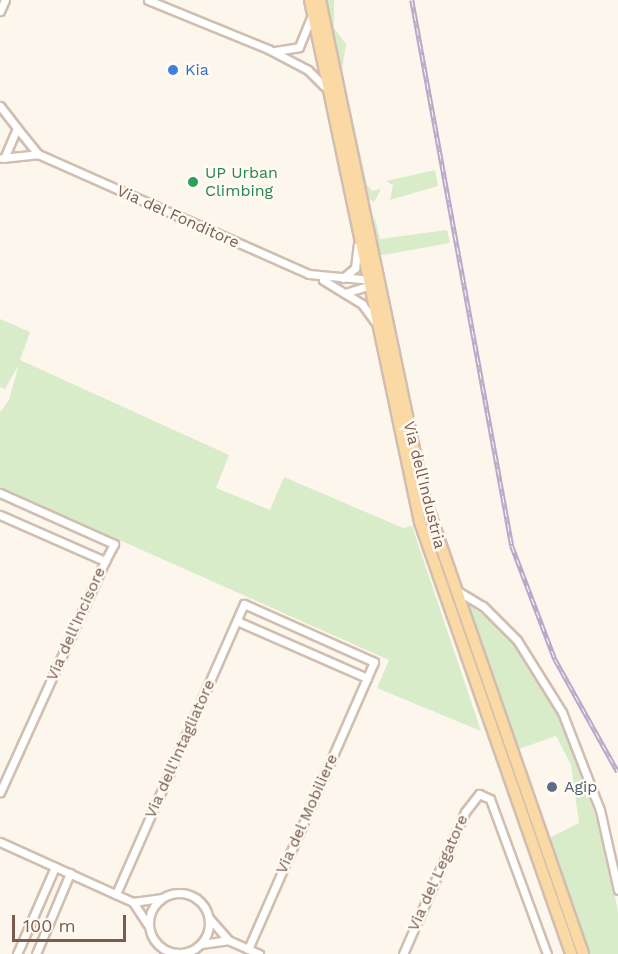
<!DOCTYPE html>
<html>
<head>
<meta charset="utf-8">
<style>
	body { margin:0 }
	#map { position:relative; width:618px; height:954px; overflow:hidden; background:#fdf6ec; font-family:"Work Sans",sans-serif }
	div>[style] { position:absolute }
	.green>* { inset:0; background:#d8ecc9 }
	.roads { filter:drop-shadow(2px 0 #d1beb0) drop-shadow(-2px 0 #d1beb0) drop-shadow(0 2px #d1beb0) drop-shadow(0 -2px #d1beb0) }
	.street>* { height:7px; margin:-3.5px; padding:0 3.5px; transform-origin:3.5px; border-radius:3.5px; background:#fff }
	.street>.ring { margin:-3.5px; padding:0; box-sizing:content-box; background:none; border:7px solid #fff; border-radius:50% }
	.primary>* { height:10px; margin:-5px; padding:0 5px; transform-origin:5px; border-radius:5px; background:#fbd9a5 }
	.rail>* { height:4.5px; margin-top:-2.25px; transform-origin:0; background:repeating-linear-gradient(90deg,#fffaf3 0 7px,#b9a8c9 0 14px); box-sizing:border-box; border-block:2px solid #b9a8c9 }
	.dots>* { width:16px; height:16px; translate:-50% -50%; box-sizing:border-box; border:3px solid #fffaf3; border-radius:50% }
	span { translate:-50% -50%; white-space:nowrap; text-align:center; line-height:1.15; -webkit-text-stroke:5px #fffaf3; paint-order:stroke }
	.shop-label { font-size:16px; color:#366cbe }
	.left { translate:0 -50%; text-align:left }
	.leisure-label { font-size:16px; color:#27864d }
	.street-label { font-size:16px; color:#7a5c4d }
	.service-label { font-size:16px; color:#4e5e75 }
	.scale { position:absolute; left:12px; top:915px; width:114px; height:27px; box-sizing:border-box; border:3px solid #7a5c4d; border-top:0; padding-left:8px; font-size:18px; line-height:21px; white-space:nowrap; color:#7a5c4d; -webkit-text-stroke:4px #fffaf3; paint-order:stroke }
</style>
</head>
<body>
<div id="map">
	<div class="green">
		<i style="clip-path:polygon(325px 0,334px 0,334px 28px,346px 44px,342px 70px,367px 185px,372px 191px,381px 189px,374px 202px,366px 197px)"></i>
		<i style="clip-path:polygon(435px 170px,438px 186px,390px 200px,393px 185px,386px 181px)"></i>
		<i style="clip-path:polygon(374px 214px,380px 239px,447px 230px,450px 243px,377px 256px)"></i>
		<i style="clip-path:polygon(0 319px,30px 332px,20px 360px,229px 455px,216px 488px,270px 510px,284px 477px,403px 528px,412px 526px,481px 731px,377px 688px,389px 660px,0 487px,0 412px,9px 400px,19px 364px,5px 389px,0 387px)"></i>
		<i style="clip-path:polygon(462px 600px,496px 624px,530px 664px,572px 744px,606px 849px,618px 912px,618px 954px,588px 954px,547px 839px,579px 823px,571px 765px,556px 736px,516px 750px)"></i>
	</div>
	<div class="roads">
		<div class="street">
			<i style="left:148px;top:0;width:130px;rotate:22.2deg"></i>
			<i style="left:268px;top:49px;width:45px;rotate:27.7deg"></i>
			<i style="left:308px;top:70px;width:23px;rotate:45deg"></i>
			<i style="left:0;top:11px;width:12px;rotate:-66deg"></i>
			<i style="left:275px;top:51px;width:24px;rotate:-9deg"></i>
			<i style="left:299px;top:47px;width:31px;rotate:-68deg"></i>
			<i style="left:0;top:106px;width:28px;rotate:52deg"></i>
			<i style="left:17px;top:128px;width:30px;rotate:113deg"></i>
			<i style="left:38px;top:154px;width:296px;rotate:23.9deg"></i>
			<i style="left:309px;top:274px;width:63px;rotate:5.4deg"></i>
			<i style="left:2px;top:158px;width:36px;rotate:-6deg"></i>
			<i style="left:38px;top:154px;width:33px;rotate:-129deg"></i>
			<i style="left:343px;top:278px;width:16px;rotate:-40deg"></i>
			<i style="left:355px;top:268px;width:23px;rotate:-83deg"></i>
			<i style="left:323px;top:280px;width:46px;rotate:31.6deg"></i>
			<i style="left:362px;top:304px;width:22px;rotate:54deg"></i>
			<i style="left:345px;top:293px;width:27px;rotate:-17deg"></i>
			<i style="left:0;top:493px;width:125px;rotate:24.1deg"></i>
			<i style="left:114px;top:544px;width:19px;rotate:118deg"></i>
			<i style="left:0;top:515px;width:115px;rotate:23.7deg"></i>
			<i style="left:105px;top:561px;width:254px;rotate:114.4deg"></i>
			<i style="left:456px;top:590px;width:31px;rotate:31deg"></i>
			<i style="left:483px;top:606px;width:48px;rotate:45deg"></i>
			<i style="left:517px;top:640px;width:85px;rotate:58deg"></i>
			<i style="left:562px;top:712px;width:105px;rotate:68.8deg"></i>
			<i style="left:600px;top:810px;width:82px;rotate:77.3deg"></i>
			<i style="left:237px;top:621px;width:142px;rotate:23.7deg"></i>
			<i style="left:367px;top:678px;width:296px;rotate:113.7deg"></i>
			<i style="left:0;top:842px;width:146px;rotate:24.3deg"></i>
			<i style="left:133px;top:902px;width:28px;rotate:-8deg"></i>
			<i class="ring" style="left:149px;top:893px;width:53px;height:53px"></i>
			<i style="left:116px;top:894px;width:317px;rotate:-66.2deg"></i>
			<i style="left:244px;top:604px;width:142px;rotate:24deg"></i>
			<i style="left:374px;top:662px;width:17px;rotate:114deg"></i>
			<i style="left:133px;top:902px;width:27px;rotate:57deg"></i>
			<i style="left:210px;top:919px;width:28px;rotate:49deg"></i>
			<i style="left:228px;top:940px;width:34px;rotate:24deg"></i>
			<i style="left:201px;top:944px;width:27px;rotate:-8deg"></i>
			<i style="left:17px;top:954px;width:95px;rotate:-66.4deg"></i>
			<i style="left:36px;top:954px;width:88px;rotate:-67.2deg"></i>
			<i style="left:403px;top:954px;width:155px;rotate:-66.4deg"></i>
			<i style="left:465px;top:812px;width:23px;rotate:-52deg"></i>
			<i style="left:479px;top:794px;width:12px;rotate:24deg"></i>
			<i style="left:490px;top:799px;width:165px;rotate:69.8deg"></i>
		</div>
		<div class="primary">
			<i style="left:310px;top:0;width:533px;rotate:78.1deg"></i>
			<i style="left:420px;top:522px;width:458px;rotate:70.7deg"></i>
			<i style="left:320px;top:0;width:508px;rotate:78.18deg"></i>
			<i style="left:424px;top:497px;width:484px;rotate:70.8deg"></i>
		</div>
	</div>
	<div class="rail">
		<i style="left:412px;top:0;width:555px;rotate:79.62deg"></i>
		<i style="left:512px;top:546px;width:121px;rotate:69.2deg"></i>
		<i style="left:555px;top:659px;width:129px;rotate:60.9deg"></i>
	</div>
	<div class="dots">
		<i style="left:173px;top:70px;background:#3f7fe0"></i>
		<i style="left:193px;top:182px;background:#2e9e5b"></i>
		<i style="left:552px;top:787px;background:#5c6f8a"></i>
	</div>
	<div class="shop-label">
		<span class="left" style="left:185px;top:70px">Kia</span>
	</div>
	<div class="leisure-label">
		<span class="left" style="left:205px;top:182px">UP Urban<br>Climbing</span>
	</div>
	<div class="street-label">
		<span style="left:178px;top:217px;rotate:24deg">Via del Fonditore</span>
		<span style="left:424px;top:485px;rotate:76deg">Via dell'Industria</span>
		<span style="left:76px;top:624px;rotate:-66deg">Via dell'Incisore</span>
		<span style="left:180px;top:749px;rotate:-66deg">Via dell'Intagliatore</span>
		<span style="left:307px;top:814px;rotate:-66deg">Via del Mobiliere</span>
		<span style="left:438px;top:873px;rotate:-66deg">Via del Legatore</span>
	</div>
	<div class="service-label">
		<span class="left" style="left:564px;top:787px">Agip</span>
	</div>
	<div class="scale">100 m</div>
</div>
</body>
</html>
